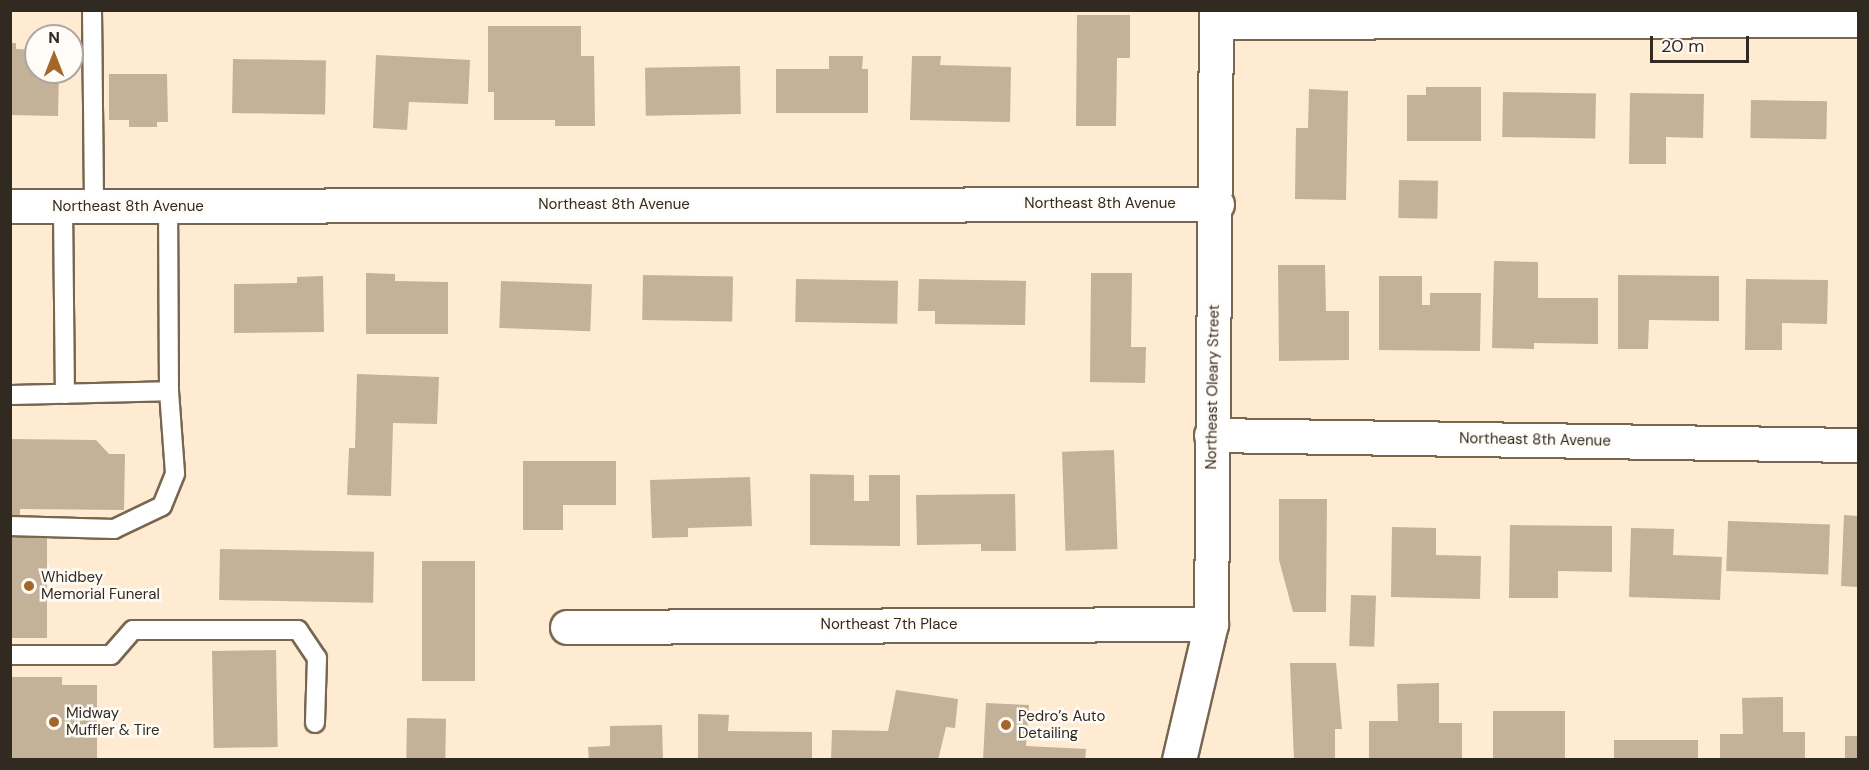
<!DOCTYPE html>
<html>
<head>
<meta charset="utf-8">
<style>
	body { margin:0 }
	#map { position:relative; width:1869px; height:770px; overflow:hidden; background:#ffebd2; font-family:"DM Sans",sans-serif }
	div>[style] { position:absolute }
	.building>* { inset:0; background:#c3b198; transform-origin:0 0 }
	.roads { filter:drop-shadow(2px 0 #786750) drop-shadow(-2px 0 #786750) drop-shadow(0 2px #786750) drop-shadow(0 -2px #786750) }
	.lane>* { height:18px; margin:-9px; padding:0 9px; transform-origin:9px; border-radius:9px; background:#fff }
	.street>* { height:33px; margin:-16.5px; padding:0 16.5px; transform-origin:16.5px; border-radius:16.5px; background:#fff }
	.secondary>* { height:33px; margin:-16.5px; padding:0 16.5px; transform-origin:16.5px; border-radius:16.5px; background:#fff }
	.dots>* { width:16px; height:16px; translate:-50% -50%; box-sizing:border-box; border:3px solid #fffbf6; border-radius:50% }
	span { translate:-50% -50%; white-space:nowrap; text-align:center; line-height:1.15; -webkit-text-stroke:5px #fffbf6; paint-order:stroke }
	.street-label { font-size:15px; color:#312a20 }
	.poi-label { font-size:15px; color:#312a20 }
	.left { translate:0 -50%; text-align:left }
	.frame { position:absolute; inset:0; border:12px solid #312a20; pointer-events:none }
	.north { position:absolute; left:24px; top:24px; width:60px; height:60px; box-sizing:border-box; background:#fffbf6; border:2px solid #ada7a0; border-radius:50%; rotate:0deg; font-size:16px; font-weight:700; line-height:24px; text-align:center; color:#312a20 }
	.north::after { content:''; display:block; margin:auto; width:21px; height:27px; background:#a4672a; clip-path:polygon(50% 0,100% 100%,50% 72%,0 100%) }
	.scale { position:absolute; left:1650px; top:36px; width:99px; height:27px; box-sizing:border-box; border:3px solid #312a20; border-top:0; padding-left:8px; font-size:18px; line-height:21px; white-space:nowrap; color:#312a20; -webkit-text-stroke:4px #fffbf6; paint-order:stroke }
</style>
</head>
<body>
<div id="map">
	<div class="building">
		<i style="clip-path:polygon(1077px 15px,1130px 15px,1130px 58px,1117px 58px,1116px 126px,1076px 126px)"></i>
		<i style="clip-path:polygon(488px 26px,581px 26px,581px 56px,594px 56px,595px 126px,555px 126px,555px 120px,494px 120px,494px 92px,488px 92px)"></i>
		<i style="clip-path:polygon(10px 43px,16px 43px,16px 49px,36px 50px,36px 72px,59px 72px,58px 116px,10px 115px)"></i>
		<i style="clip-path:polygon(376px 55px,470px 60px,468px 104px,409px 102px,407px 130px,373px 128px)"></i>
		<i style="clip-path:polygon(829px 56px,863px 56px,862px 69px,868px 69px,868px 113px,776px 113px,776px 69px,829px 69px)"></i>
		<i style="clip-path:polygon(912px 56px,941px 56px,940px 65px,1011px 67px,1010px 122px,910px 120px)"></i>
		<i style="left:233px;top:59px;width:93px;height:54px;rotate:1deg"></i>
		<i style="left:740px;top:66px;width:48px;height:95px;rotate:89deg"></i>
		<i style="clip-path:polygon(109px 74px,167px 74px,168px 122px,157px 122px,157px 127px,129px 127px,129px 120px,109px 120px)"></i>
		<i style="clip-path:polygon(1426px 87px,1481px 87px,1481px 141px,1407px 141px,1407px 95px,1426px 95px)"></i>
		<i style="clip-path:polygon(1309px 89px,1348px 91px,1346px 200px,1295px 199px,1296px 128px,1308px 128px)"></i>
		<i style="left:1503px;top:92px;width:93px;height:45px;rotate:1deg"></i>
		<i style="clip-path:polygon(1630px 93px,1704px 94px,1703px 138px,1666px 137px,1666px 164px,1629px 164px)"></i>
		<i style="left:1751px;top:100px;width:76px;height:38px;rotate:1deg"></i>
		<i style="left:1399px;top:180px;width:39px;height:38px;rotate:1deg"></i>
		<i style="clip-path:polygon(1494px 261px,1538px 262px,1538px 298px,1598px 298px,1598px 344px,1534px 343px,1534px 349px,1492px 348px)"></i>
		<i style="clip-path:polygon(1278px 265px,1325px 265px,1326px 311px,1349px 311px,1349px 360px,1279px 361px)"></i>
		<i style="clip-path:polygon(366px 273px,395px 274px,395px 281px,448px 282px,448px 334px,366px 334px)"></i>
		<i style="clip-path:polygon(1091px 273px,1132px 273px,1131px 347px,1146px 347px,1145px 383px,1090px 382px)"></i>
		<i style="left:643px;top:275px;width:90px;height:45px;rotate:1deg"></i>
		<i style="clip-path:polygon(1618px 275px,1719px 276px,1719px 321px,1649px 320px,1648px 349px,1618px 349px)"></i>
		<i style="clip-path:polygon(323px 276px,324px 332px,234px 333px,234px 284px,297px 283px,297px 277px)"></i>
		<i style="clip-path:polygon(1379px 276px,1422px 276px,1422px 305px,1430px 305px,1430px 293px,1481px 293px,1480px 351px,1379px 350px)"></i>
		<i style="left:796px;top:279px;width:102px;height:43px;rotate:1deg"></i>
		<i style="clip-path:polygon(919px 279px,1026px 281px,1025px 325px,935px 324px,935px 311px,918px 311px)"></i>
		<i style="clip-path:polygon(1746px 279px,1828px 280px,1827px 324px,1782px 323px,1782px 350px,1745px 350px)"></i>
		<i style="left:501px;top:281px;width:91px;height:47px;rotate:2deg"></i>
		<i style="clip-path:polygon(357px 374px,439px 377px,437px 424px,393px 423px,391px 496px,347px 495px,349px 448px,355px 448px)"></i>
		<i style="clip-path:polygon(10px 439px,96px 440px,109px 454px,125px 454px,124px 510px,20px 509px,20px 517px,10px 517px)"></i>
		<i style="left:1114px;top:450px;width:99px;height:52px;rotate:88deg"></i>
		<i style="clip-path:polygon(523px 461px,616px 461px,616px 505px,563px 505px,563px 530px,523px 530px)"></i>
		<i style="clip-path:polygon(810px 474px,854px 475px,854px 501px,869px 501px,869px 475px,900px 475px,900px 546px,810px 545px)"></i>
		<i style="clip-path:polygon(750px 477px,752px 526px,688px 528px,688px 537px,652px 538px,650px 480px)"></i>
		<i style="clip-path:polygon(1015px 494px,1016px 551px,981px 551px,981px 544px,917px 545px,916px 495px)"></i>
		<i style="clip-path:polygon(1279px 499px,1327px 499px,1326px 612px,1293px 612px,1279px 560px)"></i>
		<i style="clip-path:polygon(1844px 515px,1858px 516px,1858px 587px,1841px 586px)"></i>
		<i style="left:1728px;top:521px;width:102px;height:50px;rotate:2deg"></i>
		<i style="clip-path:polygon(1510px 525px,1612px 526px,1612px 572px,1558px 571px,1558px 598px,1509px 598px)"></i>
		<i style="clip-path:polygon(1392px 527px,1436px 528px,1436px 555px,1481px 556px,1480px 599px,1391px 597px)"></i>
		<i style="clip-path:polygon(1631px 528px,1674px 529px,1673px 555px,1722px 557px,1720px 600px,1629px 597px)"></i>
		<i style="left:10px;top:534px;width:37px;height:104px"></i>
		<i style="left:220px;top:549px;width:154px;height:51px;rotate:1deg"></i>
		<i style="left:422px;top:561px;width:53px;height:120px"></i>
		<i style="left:1351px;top:595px;width:25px;height:51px;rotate:2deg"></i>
		<i style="left:276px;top:650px;width:97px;height:64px;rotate:89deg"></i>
		<i style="clip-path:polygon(1290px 663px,1336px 663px,1342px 729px,1335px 729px,1335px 760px,1294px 760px)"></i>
		<i style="clip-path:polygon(10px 677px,62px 677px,62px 685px,97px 685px,97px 760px,10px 760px)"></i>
		<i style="clip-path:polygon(1439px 683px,1439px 723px,1462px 723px,1462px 760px,1369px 760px,1369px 721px,1398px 721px,1397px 684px)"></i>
		<i style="clip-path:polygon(896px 690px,958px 699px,955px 728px,946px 727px,938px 760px,831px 760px,832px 730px,888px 731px)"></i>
		<i style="clip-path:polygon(1783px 697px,1783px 732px,1805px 732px,1805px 760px,1720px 760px,1720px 734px,1743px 734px,1742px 698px)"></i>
		<i style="clip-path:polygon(986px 703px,1029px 705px,1026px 746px,1086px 749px,1085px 760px,983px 760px)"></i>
		<i style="left:1493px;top:711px;width:72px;height:49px"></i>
		<i style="clip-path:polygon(698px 714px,729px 715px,728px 731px,812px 732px,812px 760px,698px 760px)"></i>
		<i style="left:407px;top:718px;width:39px;height:42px;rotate:1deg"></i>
		<i style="clip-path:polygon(662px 725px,663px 760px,589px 760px,588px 747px,610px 746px,610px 726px)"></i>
		<i style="left:1845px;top:736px;width:13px;height:24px"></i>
		<i style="left:1614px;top:740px;width:84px;height:20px"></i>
	</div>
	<div class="roads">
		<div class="lane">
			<i style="left:92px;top:10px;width:197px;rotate:89.4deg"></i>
			<i style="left:63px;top:207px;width:187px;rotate:89.4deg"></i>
			<i style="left:10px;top:395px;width:159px;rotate:-1.4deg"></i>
			<i style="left:169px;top:391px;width:184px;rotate:-90.3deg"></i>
			<i style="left:10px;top:526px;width:104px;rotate:1.7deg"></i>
			<i style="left:114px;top:529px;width:53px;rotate:-25.6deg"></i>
			<i style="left:162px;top:506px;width:35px;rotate:-68deg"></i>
			<i style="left:175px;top:473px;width:82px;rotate:-94.2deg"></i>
			<i style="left:10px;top:655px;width:101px"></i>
			<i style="left:111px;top:655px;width:33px;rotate:-49deg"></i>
			<i style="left:133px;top:630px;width:165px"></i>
			<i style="left:298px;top:630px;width:34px;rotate:56deg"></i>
			<i style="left:317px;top:658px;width:65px;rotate:91.8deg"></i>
		</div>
		<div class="street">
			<i style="left:1216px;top:22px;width:642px;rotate:-0.18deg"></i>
			<i style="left:10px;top:206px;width:1207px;rotate:-0.09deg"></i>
			<i style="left:1211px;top:435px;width:647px;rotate:0.89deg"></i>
			<i style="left:567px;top:627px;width:644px;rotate:-0.27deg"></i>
		</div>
		<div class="secondary">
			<i style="left:1179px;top:760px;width:140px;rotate:-76.8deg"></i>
			<i style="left:1211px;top:624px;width:614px;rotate:-89.53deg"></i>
		</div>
	</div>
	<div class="dots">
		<i style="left:29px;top:586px;background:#a4672a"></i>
		<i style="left:54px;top:722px;background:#a4672a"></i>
		<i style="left:1006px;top:725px;background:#a4672a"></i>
	</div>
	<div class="street-label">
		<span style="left:1100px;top:204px">Northeast 8th Avenue</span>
		<span style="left:614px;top:205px">Northeast 8th Avenue</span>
		<span style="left:128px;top:207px">Northeast 8th Avenue</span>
		<span style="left:1213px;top:387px;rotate:-89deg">Northeast Oleary Street</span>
		<span style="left:1535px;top:440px;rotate:1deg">Northeast 8th Avenue</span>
		<span style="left:889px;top:625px">Northeast 7th Place</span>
	</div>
	<div class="poi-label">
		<span class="left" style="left:41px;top:586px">Whidbey<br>Memorial Funeral</span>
		<span class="left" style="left:66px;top:722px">Midway<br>Muffler &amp; Tire</span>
		<span class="left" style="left:1018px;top:725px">Pedro’s Auto<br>Detailing</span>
	</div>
	<div class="frame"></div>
	<div class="north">N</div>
	<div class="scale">20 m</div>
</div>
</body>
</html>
